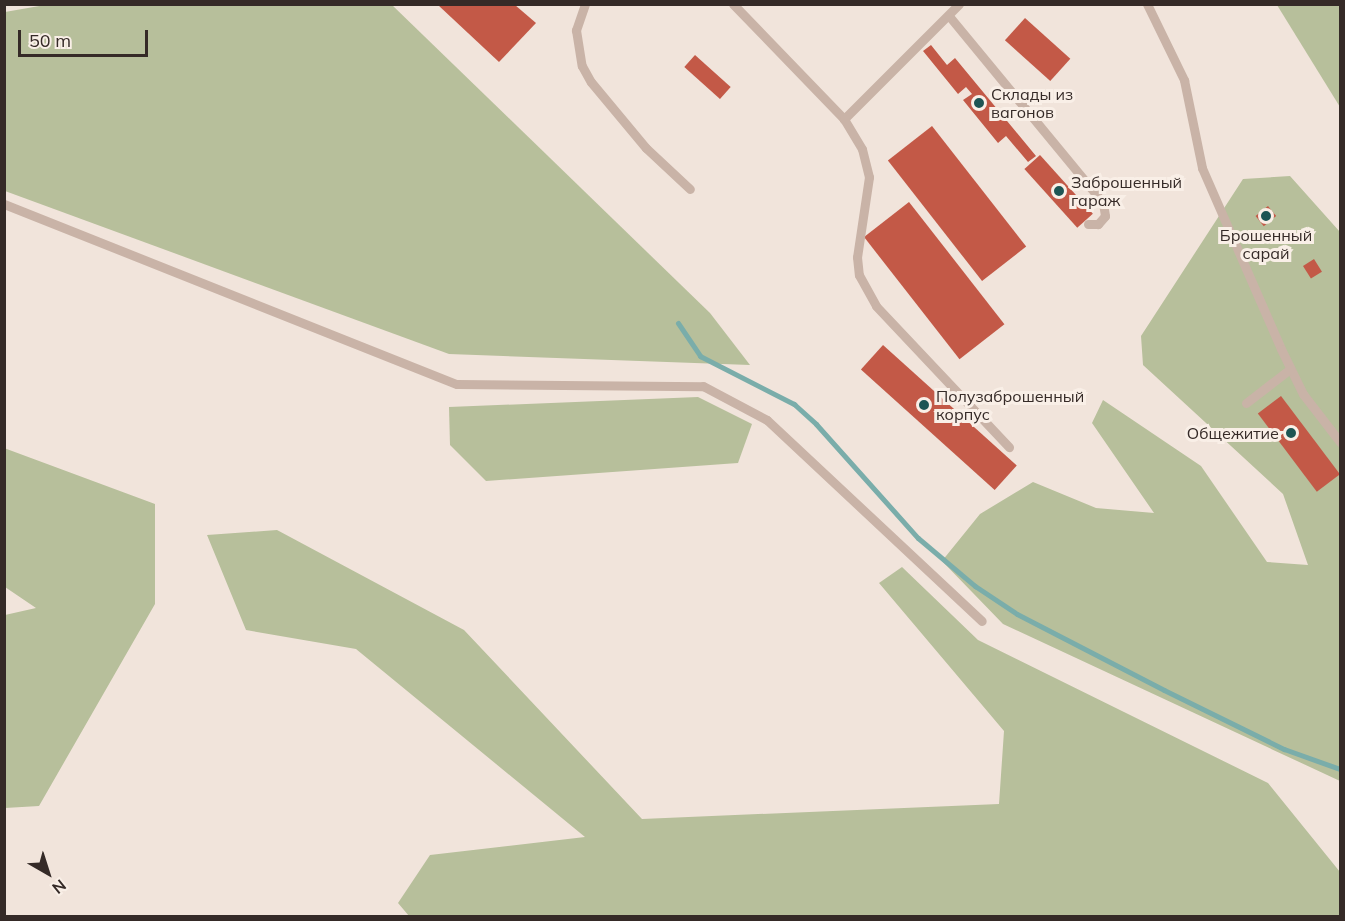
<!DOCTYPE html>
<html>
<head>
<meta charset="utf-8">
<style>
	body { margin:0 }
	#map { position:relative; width:1345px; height:921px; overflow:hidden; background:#f1e4db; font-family:Mulish,sans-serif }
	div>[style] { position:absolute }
	.green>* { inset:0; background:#b7bf9b }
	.stream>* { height:5px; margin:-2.5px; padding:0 2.5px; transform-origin:2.5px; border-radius:2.5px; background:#7aadaa }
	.building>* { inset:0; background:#c35947; transform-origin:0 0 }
	.lane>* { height:9px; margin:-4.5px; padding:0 4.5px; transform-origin:4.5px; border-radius:4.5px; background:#c9b3a7 }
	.dots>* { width:16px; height:16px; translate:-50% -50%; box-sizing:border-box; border:3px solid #f9efe7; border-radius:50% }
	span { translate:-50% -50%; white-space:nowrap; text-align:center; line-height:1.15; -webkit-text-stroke:6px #f9efe7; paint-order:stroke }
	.poi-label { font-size:16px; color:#352a27 }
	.left { translate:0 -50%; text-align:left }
	.right { translate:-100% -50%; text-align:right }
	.frame { position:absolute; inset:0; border:6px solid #352a27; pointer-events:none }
	.north { position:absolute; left:18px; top:843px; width:60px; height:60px; -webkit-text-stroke:4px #f9efe7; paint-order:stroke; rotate:141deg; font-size:16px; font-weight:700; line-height:24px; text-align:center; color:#352a27 }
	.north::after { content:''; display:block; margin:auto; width:21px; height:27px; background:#352a27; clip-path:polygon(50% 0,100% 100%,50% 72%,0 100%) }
	.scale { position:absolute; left:18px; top:30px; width:130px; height:27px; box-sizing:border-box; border:3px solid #352a27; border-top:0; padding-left:8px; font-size:18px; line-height:21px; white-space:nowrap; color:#352a27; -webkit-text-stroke:4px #f9efe7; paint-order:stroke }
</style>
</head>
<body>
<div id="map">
	<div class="green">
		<i style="clip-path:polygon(45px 5px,392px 5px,710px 313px,750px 365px,449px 354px,5px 191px,5px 12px)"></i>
		<i style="clip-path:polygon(1277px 5px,1340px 5px,1340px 107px)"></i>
		<i style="clip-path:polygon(1290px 176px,1340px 232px,1340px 781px,1003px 624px,942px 561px,980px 514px,1033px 482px,1096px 508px,1154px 513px,1092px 423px,1103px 400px,1201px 466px,1267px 562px,1308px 565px,1283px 494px,1143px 365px,1141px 336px,1243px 179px)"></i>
		<i style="clip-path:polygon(698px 397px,752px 424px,738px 463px,486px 481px,450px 445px,449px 407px)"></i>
		<i style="clip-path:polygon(4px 448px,155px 504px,155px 604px,39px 806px,5px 808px,5px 615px,36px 608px,5px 587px)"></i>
		<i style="clip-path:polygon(277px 530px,464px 630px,642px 819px,999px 804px,1004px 731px,879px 583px,902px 567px,978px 640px,1268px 783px,1340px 872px,1340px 916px,409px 916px,398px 903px,430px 855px,585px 837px,356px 649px,246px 630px,207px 535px)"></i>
	</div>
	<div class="stream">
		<i style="left:678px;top:323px;width:40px;rotate:56deg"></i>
		<i style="left:700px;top:356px;width:106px;rotate:27.1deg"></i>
		<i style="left:794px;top:404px;width:30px;rotate:42deg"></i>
		<i style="left:816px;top:424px;width:153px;rotate:48.2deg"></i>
		<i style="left:918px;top:538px;width:75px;rotate:40.1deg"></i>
		<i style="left:975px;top:586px;width:50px;rotate:33.7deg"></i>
		<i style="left:1017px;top:614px;width:165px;rotate:27.3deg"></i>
		<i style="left:1164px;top:690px;width:134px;rotate:26.2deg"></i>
		<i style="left:1284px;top:749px;width:59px;rotate:19.7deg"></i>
	</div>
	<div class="building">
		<i style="clip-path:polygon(438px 5px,515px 5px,536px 23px,499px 62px)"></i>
		<i style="left:1025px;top:18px;width:61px;height:30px;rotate:42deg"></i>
		<i style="clip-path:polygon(931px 45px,947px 65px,955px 58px,1036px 156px,1028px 162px,1006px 136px,998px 143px,963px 100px,972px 94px,966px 87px,958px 94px,923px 51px)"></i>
		<i style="left:695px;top:55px;width:48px;height:16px;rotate:42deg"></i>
		<i style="left:932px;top:126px;width:153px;height:56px;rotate:52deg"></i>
		<i style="left:1040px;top:155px;width:79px;height:21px;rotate:48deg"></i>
		<i style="left:909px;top:202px;width:155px;height:57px;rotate:52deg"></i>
		<i style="left:1268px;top:206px;width:13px;height:16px;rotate:51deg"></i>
		<i style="left:1314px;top:259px;width:15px;height:13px;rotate:58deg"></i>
		<i style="left:883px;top:345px;width:180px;height:33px;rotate:42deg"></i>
		<i style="left:1281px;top:396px;width:98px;height:29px;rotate:53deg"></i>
	</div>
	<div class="lane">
		<i style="left:585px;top:4px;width:28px;rotate:109deg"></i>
		<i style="left:576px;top:30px;width:36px;rotate:81deg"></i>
		<i style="left:582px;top:66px;width:18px;rotate:61deg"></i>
		<i style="left:591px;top:82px;width:86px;rotate:50.2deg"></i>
		<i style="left:646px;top:148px;width:60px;rotate:43deg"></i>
		<i style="left:733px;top:4px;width:160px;rotate:46deg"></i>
		<i style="left:959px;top:4px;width:163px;rotate:135deg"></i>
		<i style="left:844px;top:119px;width:35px;rotate:59deg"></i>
		<i style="left:862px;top:149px;width:29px;rotate:76deg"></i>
		<i style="left:869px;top:177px;width:81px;rotate:98.5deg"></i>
		<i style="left:857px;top:257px;width:18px;rotate:84deg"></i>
		<i style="left:859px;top:275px;width:35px;rotate:61deg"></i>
		<i style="left:876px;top:306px;width:194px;rotate:46.7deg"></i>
		<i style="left:1147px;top:4px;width:85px;rotate:64deg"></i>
		<i style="left:1184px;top:80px;width:90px;rotate:78.4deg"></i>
		<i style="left:1202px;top:168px;width:197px;rotate:66.4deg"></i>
		<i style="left:1281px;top:349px;width:50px;rotate:63.9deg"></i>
		<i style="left:1303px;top:394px;width:61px;rotate:52.4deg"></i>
		<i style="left:949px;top:16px;width:242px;rotate:50.5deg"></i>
		<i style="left:1103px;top:203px;width:13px;rotate:81deg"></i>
		<i style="left:1105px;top:216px;width:11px;rotate:131deg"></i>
		<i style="left:1098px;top:224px;width:10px;rotate:180deg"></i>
		<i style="left:4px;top:204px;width:487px;rotate:21.7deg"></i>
		<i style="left:457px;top:384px;width:246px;rotate:0.5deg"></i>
		<i style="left:703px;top:386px;width:72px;rotate:28deg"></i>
		<i style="left:767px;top:420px;width:294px;rotate:43.1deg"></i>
		<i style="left:1246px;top:403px;width:56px;rotate:-37.7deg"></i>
	</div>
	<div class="dots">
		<i style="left:979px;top:103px;background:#1e5554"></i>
		<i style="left:1059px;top:191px;background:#1e5554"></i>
		<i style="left:1266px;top:216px;background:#1e5554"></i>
		<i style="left:924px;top:405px;background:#1e5554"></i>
		<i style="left:1291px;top:433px;background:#1e5554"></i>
	</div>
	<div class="poi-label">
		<span class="left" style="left:991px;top:103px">Склады из<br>вагонов</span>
		<span class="left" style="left:1071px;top:191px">Заброшенный<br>гараж</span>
		<span style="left:1266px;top:244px">Брошенный<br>сарай</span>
		<span class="left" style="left:936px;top:405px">Полузаброшенный<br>корпус</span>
		<span class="right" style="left:1279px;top:433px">Общежитие</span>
	</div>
	<div class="frame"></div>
	<div class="north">N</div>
	<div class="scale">50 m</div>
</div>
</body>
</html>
